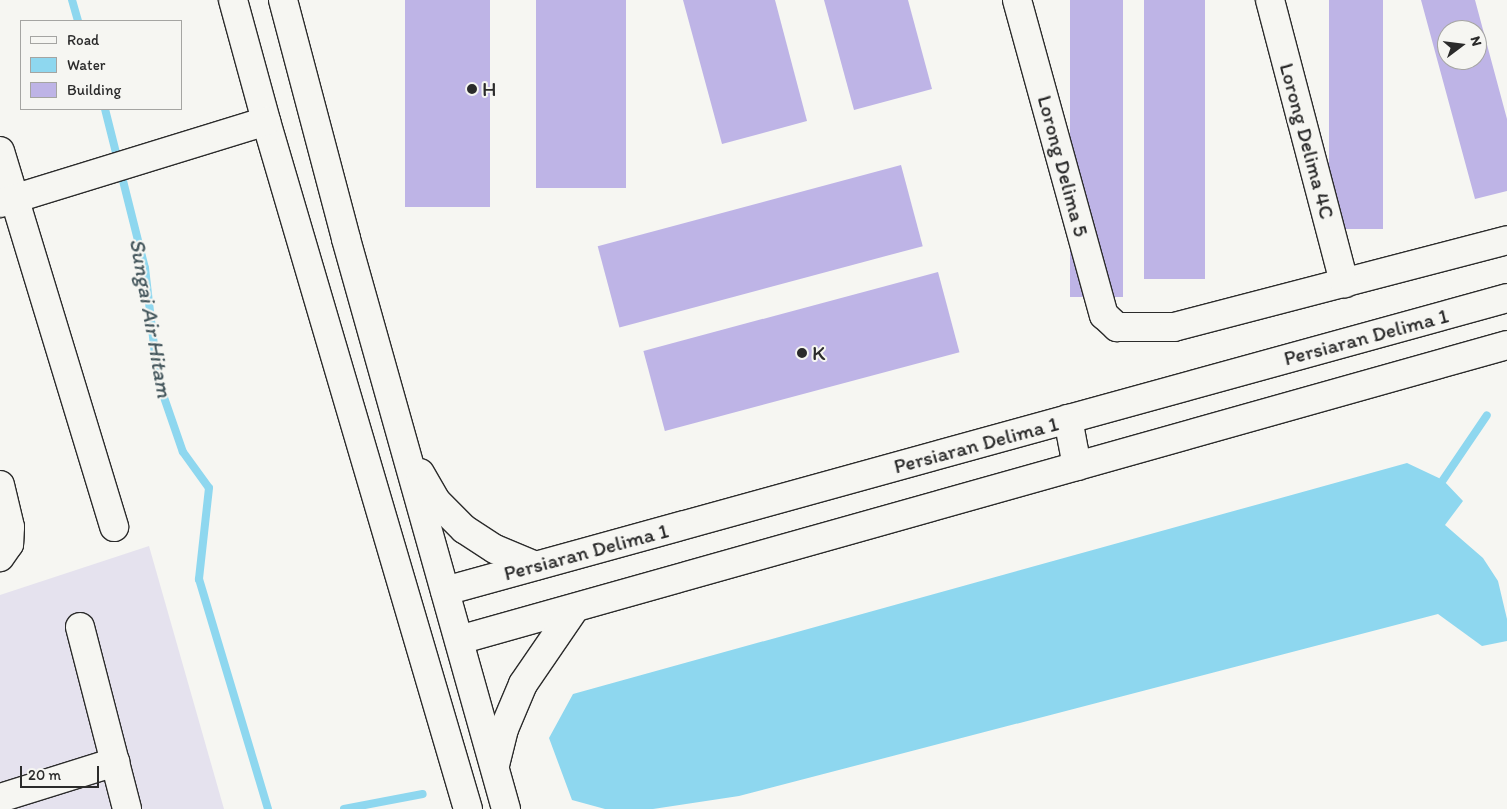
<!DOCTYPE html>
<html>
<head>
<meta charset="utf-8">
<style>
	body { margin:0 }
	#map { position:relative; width:1507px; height:809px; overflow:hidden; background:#f6f6f2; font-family:Itim,sans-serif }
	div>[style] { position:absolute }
	.built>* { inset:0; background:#e5e2ee }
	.water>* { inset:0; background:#8ed7ef }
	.stream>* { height:8px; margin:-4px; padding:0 4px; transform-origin:4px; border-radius:4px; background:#8ed7ef }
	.building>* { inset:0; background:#beb4e6; transform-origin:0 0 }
	.roads { filter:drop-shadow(1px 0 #2b2b2b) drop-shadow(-1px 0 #2b2b2b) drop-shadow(0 1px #2b2b2b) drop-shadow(0 -1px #2b2b2b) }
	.minor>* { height:28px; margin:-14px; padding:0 14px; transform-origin:14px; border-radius:14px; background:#f6f6f2 }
	.dots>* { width:14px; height:14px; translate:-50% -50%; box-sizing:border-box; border:2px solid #f6f6f2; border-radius:50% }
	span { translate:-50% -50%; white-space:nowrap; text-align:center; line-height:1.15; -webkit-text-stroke:4px #f6f6f2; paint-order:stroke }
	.poi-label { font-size:21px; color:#2b2b2b }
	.left { translate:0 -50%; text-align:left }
	.street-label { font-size:21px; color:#2b2b2b }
	.water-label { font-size:22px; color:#44565c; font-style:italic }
	.legend { position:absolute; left:20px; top:20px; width:162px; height:90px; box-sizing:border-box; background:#f6f6f2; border:1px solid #a5a5a2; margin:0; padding:6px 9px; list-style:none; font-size:15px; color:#2b2b2b }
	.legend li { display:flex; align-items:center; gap:10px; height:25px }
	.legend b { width:25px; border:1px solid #a5a5a2 }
	.north { position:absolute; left:1437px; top:20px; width:50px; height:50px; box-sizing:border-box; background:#f6f6f2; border:1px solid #a5a5a2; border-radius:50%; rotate:75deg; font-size:14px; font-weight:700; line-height:20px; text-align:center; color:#2b2b2b }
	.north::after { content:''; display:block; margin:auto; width:18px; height:22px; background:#2b2b2b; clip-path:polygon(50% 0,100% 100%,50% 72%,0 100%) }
	.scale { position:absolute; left:20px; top:766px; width:79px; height:22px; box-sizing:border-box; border:2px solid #2b2b2b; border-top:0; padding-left:6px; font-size:15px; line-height:18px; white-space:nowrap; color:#2b2b2b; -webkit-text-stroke:4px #f6f6f2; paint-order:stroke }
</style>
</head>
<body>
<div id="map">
	<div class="built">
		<i style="clip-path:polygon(149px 546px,224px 809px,0 809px,0 595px)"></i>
	</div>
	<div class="water">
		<i style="clip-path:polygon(1407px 463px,1443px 480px,1463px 501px,1445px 525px,1483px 558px,1498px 581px,1507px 619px,1507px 641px,1482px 646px,1438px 614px,739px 796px,653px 809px,605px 809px,572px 800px,549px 738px,573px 694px)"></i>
	</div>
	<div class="stream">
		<i style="left:72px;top:0;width:22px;rotate:74deg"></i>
		<i style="left:105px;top:109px;width:164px;rotate:75.9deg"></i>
		<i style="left:145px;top:268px;width:113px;rotate:83.4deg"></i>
		<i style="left:158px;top:380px;width:76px;rotate:70.9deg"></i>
		<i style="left:183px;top:452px;width:44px;rotate:54.2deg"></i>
		<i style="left:209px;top:488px;width:92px;rotate:96.3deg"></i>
		<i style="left:199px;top:579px;width:240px;rotate:73.3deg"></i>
		<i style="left:1443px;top:480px;width:78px;rotate:-55.9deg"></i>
		<i style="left:344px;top:809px;width:80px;rotate:-10.8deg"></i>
	</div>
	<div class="building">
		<i style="left:405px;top:0;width:85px;height:207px"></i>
		<i style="left:536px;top:0;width:90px;height:188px"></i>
		<i style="clip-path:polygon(683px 0,775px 0,807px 121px,722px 144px)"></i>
		<i style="clip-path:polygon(824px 0,908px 0,932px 89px,854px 110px)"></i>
		<i style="left:1070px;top:0;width:53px;height:297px"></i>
		<i style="left:1144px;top:0;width:61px;height:279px"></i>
		<i style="left:1329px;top:0;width:54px;height:229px"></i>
		<i style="clip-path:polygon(evenodd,1421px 0,1475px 0,1507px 119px,1507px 191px,1475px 199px,1421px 0,1447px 30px,1477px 30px,1477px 60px,1447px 60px,1447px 30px)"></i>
		<i style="left:901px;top:165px;width:84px;height:314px;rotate:75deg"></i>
		<i style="left:938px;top:272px;width:83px;height:305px;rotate:75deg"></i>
	</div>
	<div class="roads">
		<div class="minor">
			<i style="left:233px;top:0;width:125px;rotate:74.7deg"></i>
			<i style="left:266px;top:121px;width:717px;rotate:73.64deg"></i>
			<i style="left:283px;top:0;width:247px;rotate:75.2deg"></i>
			<i style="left:346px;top:239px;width:592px;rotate:74.32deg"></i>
			<i style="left:1017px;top:0;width:327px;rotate:74.6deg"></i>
			<i style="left:1104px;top:315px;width:18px;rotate:43deg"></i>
			<i style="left:1117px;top:327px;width:57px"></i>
			<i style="left:1174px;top:327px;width:344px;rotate:-14.6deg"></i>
			<i style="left:1270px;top:0;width:293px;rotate:75.3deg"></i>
			<i style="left:0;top:151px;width:393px;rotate:73.1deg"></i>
			<i style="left:0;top:203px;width:278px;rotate:-17.1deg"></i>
			<i style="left:1068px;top:419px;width:48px;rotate:79.2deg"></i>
			<i style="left:420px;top:473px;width:32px;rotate:60deg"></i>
			<i style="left:436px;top:501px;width:40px;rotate:45deg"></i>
			<i style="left:464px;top:529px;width:37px;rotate:33deg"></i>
			<i style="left:495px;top:549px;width:44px;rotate:22.5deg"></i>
			<i style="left:0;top:485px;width:43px;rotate:76.6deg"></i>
			<i style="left:10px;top:527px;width:17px;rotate:93deg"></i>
			<i style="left:9px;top:544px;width:16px;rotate:125deg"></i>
			<i style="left:445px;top:591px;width:1102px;rotate:-15.42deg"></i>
			<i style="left:80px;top:627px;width:188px;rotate:75.5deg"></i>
			<i style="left:459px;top:640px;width:1089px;rotate:-15.72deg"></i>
			<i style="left:495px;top:765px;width:37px;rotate:-76deg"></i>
			<i style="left:504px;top:729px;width:49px;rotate:-67.1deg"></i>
			<i style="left:523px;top:684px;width:92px;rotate:-55.6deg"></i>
			<i style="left:0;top:798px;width:121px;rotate:-17.4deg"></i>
		</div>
	</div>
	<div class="dots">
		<i style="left:472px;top:89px;background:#2b2b2b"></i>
		<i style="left:802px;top:353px;background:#2b2b2b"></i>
	</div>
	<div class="poi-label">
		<span class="left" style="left:482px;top:89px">H</span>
		<span class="left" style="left:812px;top:353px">K</span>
	</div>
	<div class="street-label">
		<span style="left:1307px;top:141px;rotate:75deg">Lorong Delima 4C</span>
		<span style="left:1063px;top:166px;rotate:75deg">Lorong Delima 5</span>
		<span style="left:1366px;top:337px;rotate:-15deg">Persiaran Delima 1</span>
		<span style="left:976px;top:445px;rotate:-15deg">Persiaran Delima 1</span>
		<span style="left:586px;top:552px;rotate:-15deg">Persiaran Delima 1</span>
	</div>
	<div class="water-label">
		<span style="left:151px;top:318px;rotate:80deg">Sungai Air Hitam</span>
	</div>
	<ul class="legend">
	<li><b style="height:6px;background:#f6f6f2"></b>Road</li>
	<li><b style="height:14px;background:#8ed7ef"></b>Water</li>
	<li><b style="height:14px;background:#beb4e6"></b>Building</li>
	</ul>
	<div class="north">N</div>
	<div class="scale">20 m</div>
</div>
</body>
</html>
